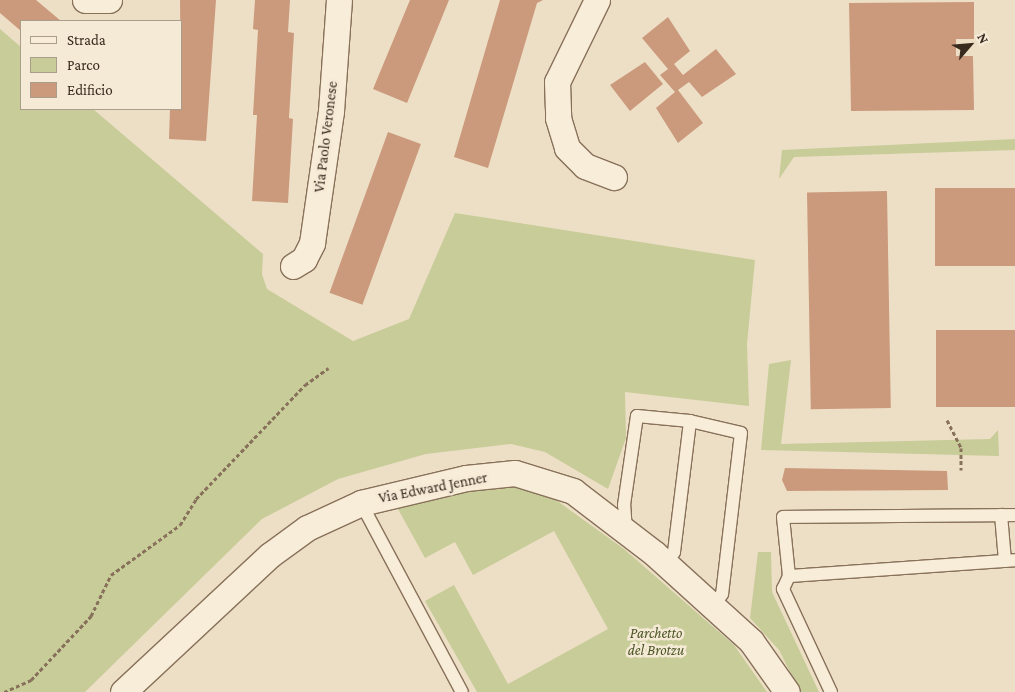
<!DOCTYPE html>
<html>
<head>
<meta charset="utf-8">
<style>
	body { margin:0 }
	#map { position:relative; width:1015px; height:692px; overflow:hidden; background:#eddfc5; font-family:"Crimson Pro",serif }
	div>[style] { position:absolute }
	.green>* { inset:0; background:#c8cc99 }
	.building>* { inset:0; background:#cb997c; transform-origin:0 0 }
	.path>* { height:3px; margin-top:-1.5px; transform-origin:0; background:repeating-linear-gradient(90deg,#88715b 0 4px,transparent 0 6.5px) }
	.roads { filter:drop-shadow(1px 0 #88715b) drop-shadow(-1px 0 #88715b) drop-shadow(0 1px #88715b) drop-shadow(0 -1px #88715b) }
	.lane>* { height:12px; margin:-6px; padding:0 6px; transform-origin:6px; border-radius:6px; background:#f8edd8 }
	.street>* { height:25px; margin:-12.5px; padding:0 12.5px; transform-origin:12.5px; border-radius:12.5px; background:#f8edd8 }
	span { translate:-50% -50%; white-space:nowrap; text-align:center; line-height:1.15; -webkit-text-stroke:5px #f5ead5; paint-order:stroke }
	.street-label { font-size:15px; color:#392a1f }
	.park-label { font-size:15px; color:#4b5526; font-style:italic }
	.legend { position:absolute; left:20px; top:20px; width:162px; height:90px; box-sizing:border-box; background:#f5ead5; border:1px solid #aa9d8c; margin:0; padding:6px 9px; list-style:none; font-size:15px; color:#392a1f }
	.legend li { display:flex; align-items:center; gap:10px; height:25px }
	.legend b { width:25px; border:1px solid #aa9d8c }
	.north { position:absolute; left:945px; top:20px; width:50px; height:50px; -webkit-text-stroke:4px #f5ead5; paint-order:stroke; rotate:63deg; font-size:14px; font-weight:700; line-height:20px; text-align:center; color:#392a1f }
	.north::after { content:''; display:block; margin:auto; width:18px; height:22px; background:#392a1f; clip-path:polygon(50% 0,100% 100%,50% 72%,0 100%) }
</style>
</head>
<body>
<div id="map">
	<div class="green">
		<i style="clip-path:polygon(0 29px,21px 47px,21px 109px,93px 109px,263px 254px,262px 274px,267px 289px,353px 341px,409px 319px,455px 213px,755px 260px,747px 344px,749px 406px,625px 392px,626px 438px,608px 489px,545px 452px,511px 444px,426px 454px,338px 479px,262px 519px,85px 692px,0 692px)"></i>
		<i style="clip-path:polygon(1015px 139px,1015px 150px,794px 157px,779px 179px,782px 150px)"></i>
		<i style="clip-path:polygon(791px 360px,781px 444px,990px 439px,998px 430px,999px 456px,761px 450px,769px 364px)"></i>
		<i style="clip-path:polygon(515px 485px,549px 495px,624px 549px,734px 645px,767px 692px,477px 692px,425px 601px,454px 585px,508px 684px,608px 629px,554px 531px,473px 575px,455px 542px,425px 558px,398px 509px,473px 487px)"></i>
		<i style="clip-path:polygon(758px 552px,771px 552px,772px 592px,819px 692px,800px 692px,779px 650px,750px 618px)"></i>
	</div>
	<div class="building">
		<i style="clip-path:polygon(0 0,36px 0,61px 21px,21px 21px,21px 31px,0 13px)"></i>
		<i style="clip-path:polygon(180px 0,216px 0,206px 141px,169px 139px,170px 109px,181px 109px)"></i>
		<i style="clip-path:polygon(255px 0,290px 0,288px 32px,294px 33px,289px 118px,293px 119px,288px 203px,252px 201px,257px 115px,253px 115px,258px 30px,253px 29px)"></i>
		<i style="clip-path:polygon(410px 0,449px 0,407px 103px,373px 89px)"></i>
		<i style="clip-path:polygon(500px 0,543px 0,537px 3px,488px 168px,454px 157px)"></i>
		<i style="clip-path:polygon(974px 2px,974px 39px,956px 39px,956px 56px,973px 56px,974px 110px,851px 111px,849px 3px)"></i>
		<i style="clip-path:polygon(668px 17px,690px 51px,674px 64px,683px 75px,716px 49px,736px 74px,702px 97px,689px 82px,678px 90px,703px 123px,678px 143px,656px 108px,675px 92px,660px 75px,668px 69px,642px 38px)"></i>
		<i style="clip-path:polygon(645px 62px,663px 84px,630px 111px,610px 85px)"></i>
		<i style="left:388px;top:132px;width:35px;height:171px;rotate:20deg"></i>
		<i style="left:935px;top:188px;width:80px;height:78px"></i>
		<i style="left:887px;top:191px;width:217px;height:80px;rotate:89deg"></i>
		<i style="left:1015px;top:330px;width:77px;height:79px;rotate:90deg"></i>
		<i style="clip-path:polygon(785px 468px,947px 471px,948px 490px,787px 491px,782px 480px)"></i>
	</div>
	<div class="path">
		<i style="left:947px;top:420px;width:31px;rotate:63deg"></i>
		<i style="left:961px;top:448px;width:22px;rotate:90deg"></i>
		<i style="left:4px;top:692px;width:30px;rotate:-24deg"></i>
		<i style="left:31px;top:680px;width:88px;rotate:-46.8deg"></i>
		<i style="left:91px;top:616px;width:46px;rotate:-64deg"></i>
		<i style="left:111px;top:575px;width:85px;rotate:-35.9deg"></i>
		<i style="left:180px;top:525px;width:31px;rotate:-58deg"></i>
		<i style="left:196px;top:499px;width:158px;rotate:-46.3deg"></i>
		<i style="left:305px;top:385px;width:29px;rotate:-36deg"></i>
	</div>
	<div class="roads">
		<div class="lane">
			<i style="left:361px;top:503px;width:214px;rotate:61.9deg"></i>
			<i style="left:1001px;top:515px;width:46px;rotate:85deg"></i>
			<i style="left:626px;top:531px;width:26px;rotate:-94deg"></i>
			<i style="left:624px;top:505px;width:90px;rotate:-81.7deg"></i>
			<i style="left:637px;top:416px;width:53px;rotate:5.4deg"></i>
			<i style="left:666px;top:564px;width:14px;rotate:-56deg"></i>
			<i style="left:674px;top:552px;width:132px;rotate:-83deg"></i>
			<i style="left:690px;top:421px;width:52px;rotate:13.2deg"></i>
			<i style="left:741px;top:433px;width:162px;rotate:96.7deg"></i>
			<i style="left:722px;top:594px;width:16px;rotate:125deg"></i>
			<i style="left:789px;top:576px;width:59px;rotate:-95.8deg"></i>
			<i style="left:783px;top:517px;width:232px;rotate:-0.5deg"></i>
			<i style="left:831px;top:692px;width:114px;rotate:-115deg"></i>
			<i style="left:783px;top:589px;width:14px;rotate:-65deg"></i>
			<i style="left:789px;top:576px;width:227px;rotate:-4deg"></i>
		</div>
		<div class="street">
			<i style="left:85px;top:0;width:24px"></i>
			<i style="left:597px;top:0;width:91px;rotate:116deg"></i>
			<i style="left:557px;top:82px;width:36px;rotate:88deg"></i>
			<i style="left:558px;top:118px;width:31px;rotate:73deg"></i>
			<i style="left:567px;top:148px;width:25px;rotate:45deg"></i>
			<i style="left:585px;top:166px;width:31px;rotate:21deg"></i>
			<i style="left:293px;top:266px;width:13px;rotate:-32deg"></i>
			<i style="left:304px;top:259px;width:18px;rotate:-63deg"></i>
			<i style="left:312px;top:243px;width:133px;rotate:-81.8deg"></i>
			<i style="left:331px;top:111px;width:111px;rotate:-85.9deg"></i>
			<i style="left:123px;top:692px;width:201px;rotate:-43deg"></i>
			<i style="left:270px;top:555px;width:46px;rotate:-36.1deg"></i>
			<i style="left:307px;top:528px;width:60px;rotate:-24.8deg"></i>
			<i style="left:361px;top:503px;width:108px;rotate:-13.4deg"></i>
			<i style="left:466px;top:478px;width:49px;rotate:-5.8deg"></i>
			<i style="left:515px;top:473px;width:61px;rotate:17.2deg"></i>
			<i style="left:573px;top:491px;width:103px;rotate:37.5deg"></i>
			<i style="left:655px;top:554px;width:130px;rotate:42.2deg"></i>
			<i style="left:751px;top:641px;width:62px;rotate:54.8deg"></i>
		</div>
	</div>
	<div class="street-label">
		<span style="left:326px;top:137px;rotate:-83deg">Via Paolo Veronese</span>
		<span style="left:433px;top:488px;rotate:-11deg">Via Edward Jenner</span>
	</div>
	<div class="park-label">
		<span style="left:656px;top:642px">Parchetto<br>del Brotzu</span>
	</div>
	<ul class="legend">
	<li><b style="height:6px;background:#f8edd8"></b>Strada</li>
	<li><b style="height:14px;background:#c8cc99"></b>Parco</li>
	<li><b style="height:14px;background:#cb997c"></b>Edificio</li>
	</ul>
	<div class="north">N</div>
</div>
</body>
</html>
